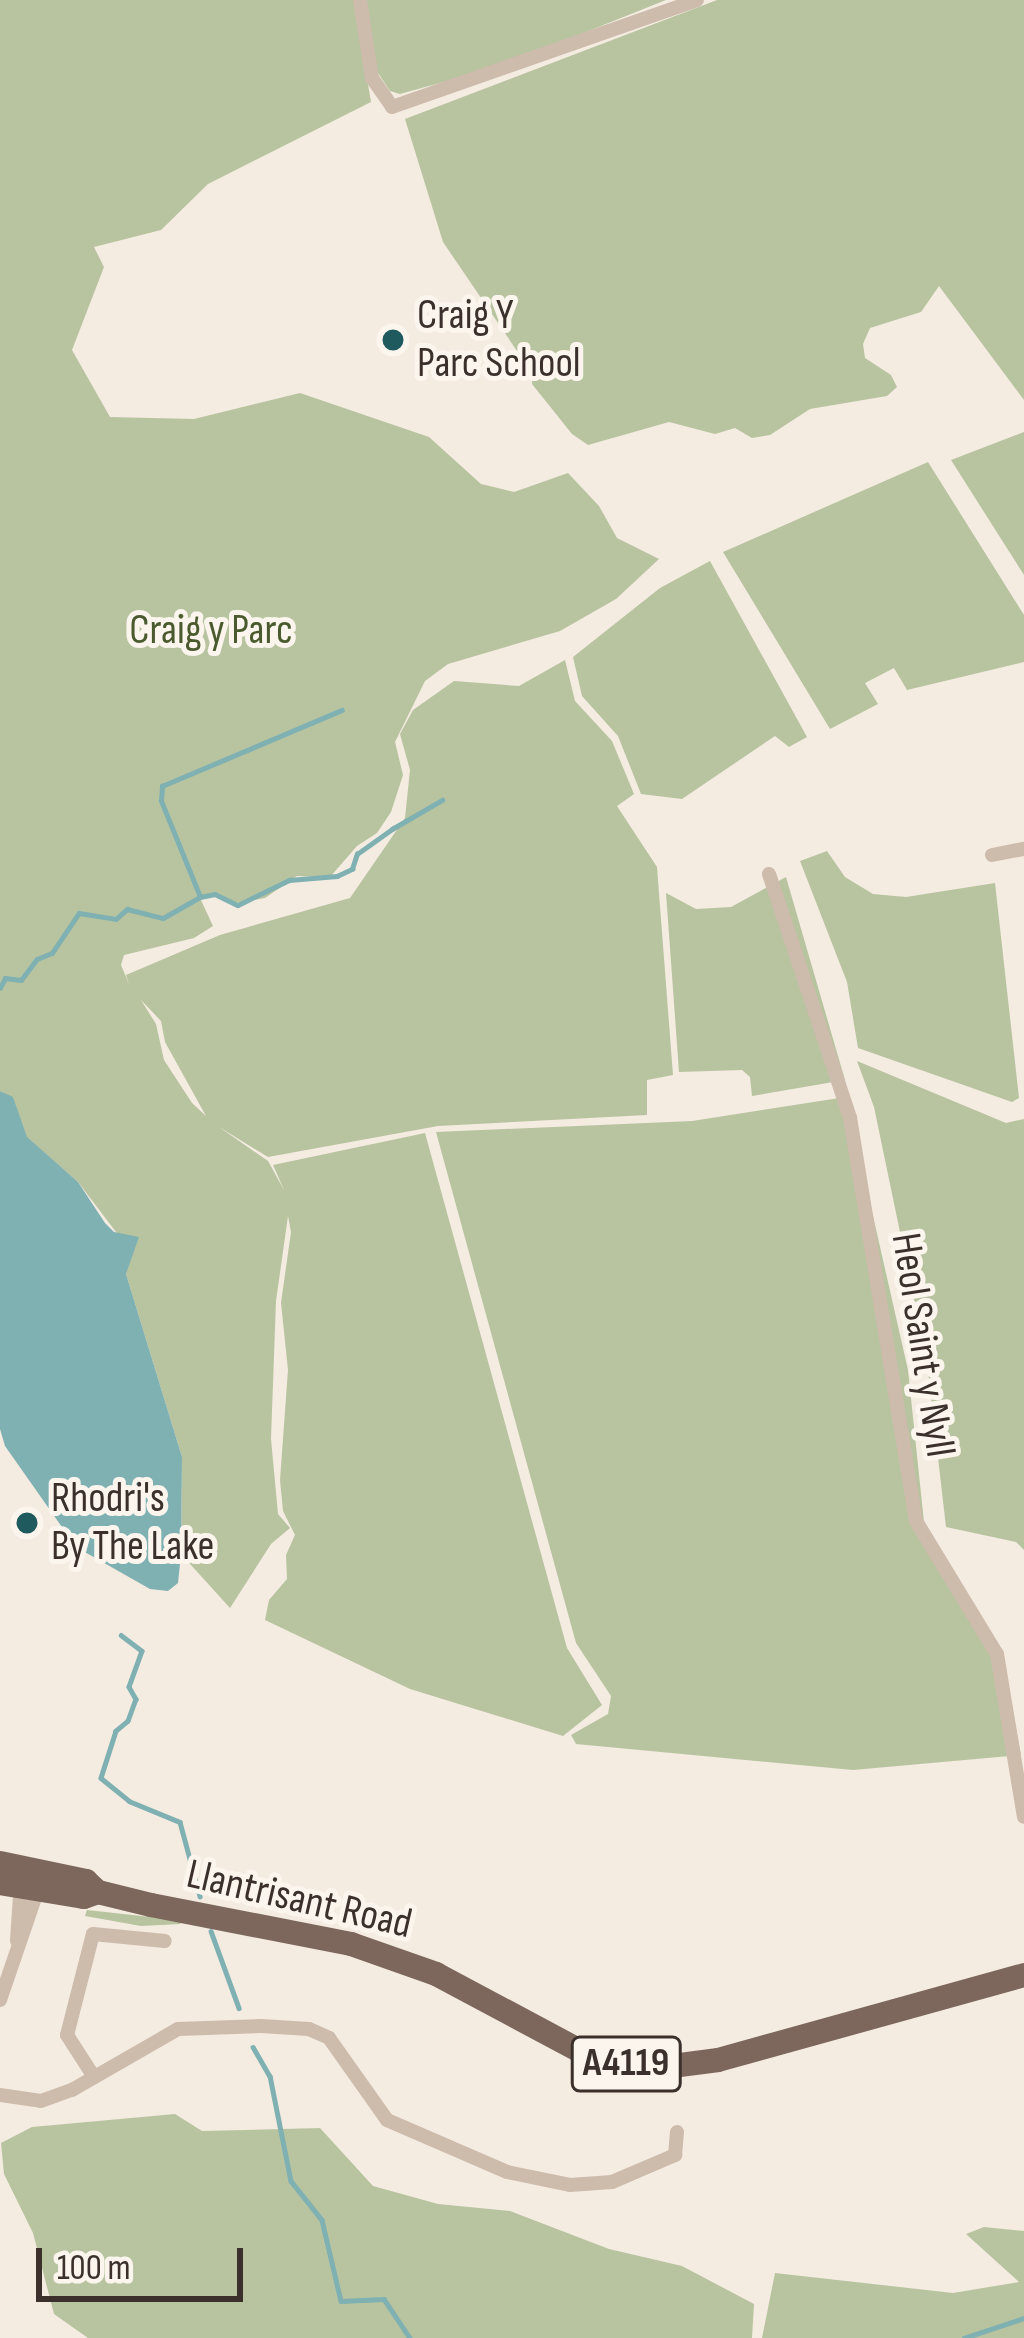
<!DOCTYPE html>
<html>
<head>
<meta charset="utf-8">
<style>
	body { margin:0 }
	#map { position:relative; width:1024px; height:2338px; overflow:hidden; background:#f4ebe1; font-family:"Sofia Sans Condensed",sans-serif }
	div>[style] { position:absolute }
	.green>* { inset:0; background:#b8c4a0 }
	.water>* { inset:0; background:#7fb0b2 }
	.stream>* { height:4.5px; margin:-2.25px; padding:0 2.25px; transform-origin:2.25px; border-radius:2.25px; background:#7fb0b2 }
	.minor>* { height:14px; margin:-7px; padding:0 7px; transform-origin:7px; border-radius:7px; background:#cdbbac }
	.primary>* { height:24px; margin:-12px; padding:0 12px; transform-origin:12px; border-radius:12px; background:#7d675c }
	.dots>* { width:33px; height:33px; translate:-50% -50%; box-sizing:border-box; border:6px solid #fbf5ee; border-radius:50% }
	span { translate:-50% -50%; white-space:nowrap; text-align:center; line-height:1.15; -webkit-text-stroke:10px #fbf5ee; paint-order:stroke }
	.shield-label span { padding:3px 9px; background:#fbf5ee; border:3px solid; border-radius:9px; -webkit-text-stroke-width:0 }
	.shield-label { font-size:39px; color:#3b302b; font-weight:700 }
	.poi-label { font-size:42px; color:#3b302b }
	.left { translate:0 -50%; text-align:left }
	.park-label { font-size:42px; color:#4a5a2e }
	.street-label { font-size:42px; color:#3b302b }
	.scale { position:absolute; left:36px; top:2248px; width:207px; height:54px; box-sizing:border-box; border:6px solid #3b302b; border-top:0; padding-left:15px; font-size:36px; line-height:42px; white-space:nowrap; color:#3b302b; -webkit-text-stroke:9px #fbf5ee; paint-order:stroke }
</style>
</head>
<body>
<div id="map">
	<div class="green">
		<i style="clip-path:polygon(evenodd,0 0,354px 0,371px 102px,208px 184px,161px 230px,94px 247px,104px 267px,72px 350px,110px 417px,194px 419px,300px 393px,429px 437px,481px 484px,514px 492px,568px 473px,599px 506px,617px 538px,659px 559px,616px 599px,560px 631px,448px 664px,425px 681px,395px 742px,403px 775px,391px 812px,377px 833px,357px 846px,330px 877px,297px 876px,265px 898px,236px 903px,216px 894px,200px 898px,213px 926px,194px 938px,124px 955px,121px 965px,129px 984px,126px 975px,220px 935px,350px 898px,405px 818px,410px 770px,400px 734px,413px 710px,454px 681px,519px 686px,565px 660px,575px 701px,612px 741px,634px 794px,617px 806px,657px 867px,673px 1075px,647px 1080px,647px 1115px,438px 1126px,268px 1157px,219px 1127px,268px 1161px,284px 1190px,273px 1165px,425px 1133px,567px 1648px,602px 1705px,563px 1736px,410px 1689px,265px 1620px,269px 1600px,287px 1579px,286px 1555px,295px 1535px,283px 1511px,280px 1480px,288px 1370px,281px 1303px,291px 1232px,288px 1216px,276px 1301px,271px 1439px,278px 1514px,290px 1528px,271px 1544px,230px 1608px,181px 1554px,182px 1457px,126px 1274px,132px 1253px,78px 1182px,26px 1137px,13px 1098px,0 1091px,0 0,141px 1000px,161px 1021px,165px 1042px,206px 1116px,192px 1103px,164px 1060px,156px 1024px,141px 1000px)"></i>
		<i style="clip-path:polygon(366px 0,666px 0,501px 66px,400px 94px,390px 91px,376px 70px)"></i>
		<i style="clip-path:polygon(717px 0,1024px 0,1024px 400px,939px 286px,921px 312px,870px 328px,863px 344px,865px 358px,891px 375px,897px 387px,887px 396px,810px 409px,770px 435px,752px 438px,735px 428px,715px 434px,669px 422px,588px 445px,572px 434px,532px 384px,532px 373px,443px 242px,405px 119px)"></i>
		<i style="clip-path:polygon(1024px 432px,1024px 575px,951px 460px)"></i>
		<i style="clip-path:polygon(928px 462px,1024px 615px,1024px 662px,907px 690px,894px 668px,865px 683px,878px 704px,830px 729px,723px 552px)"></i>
		<i style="clip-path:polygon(710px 561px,807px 737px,789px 747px,775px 736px,682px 799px,641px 794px,618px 736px,582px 696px,573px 657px,660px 588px)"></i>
		<i style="clip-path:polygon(827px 851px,845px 877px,873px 894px,906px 897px,995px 883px,1019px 1098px,1012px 1102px,858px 1048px,847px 982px,800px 861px)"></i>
		<i style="clip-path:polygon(786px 877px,845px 1080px,752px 1096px,750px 1077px,742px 1070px,679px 1072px,666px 893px,696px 909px,731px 907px)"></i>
		<i style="clip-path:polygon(857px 1061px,1006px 1123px,1024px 1119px,1024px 1550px,1016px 1542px,946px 1527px,927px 1362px,874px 1107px)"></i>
		<i style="clip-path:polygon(846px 1097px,908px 1370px,926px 1541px,1003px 1658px,1021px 1755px,853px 1770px,576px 1744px,571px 1735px,608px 1714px,611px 1696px,576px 1643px,436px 1132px,692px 1121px)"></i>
		<i style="clip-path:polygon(87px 1910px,178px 1920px,181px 1924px,141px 1926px,85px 1916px)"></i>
		<i style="clip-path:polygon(175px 2114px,202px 2131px,320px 2128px,373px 2186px,438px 2204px,510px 2211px,609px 2249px,682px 2266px,754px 2304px,752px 2338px,88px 2338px,54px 2314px,33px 2233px,4px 2174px,1px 2143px,32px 2127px)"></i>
		<i style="clip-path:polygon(984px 2227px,1024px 2231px,1024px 2338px,762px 2338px,775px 2273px,953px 2293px,1019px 2282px,966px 2234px)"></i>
	</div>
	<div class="water">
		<i style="clip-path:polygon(0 1091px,13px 1097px,27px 1137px,78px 1182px,105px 1223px,114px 1232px,139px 1237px,126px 1274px,182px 1457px,181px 1554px,178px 1583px,168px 1591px,150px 1589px,76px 1547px,5px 1446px,0 1429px)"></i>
	</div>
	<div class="stream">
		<i style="left:200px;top:897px;width:104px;rotate:-112.1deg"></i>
		<i style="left:161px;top:801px;width:15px;rotate:-86deg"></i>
		<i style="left:162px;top:786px;width:195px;rotate:-22.9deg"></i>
		<i style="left:0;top:988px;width:11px;rotate:-63deg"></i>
		<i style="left:5px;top:978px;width:16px;rotate:7deg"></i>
		<i style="left:21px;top:980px;width:26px;rotate:-53deg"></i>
		<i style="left:37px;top:959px;width:16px;rotate:-22deg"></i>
		<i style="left:52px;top:953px;width:48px;rotate:-56deg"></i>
		<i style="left:79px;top:913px;width:37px;rotate:9deg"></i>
		<i style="left:116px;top:919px;width:15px;rotate:-42deg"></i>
		<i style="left:127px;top:909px;width:37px;rotate:14deg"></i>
		<i style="left:163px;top:918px;width:43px;rotate:-29.6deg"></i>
		<i style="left:200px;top:897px;width:15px;rotate:-11deg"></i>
		<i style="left:215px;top:894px;width:25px;rotate:26deg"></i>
		<i style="left:238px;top:905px;width:57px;rotate:-26.1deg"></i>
		<i style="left:289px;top:880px;width:48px;rotate:-4.8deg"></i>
		<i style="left:337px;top:876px;width:17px;rotate:-25deg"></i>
		<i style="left:352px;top:869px;width:16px;rotate:-72deg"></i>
		<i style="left:357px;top:854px;width:43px;rotate:-35.5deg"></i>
		<i style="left:392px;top:829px;width:58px;rotate:-30.1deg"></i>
		<i style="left:121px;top:1635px;width:26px;rotate:37deg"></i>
		<i style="left:142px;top:1651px;width:38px;rotate:110deg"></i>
		<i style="left:129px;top:1687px;width:14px;rotate:60deg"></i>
		<i style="left:136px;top:1699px;width:23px;rotate:110deg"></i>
		<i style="left:128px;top:1721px;width:16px;rotate:140deg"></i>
		<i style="left:116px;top:1731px;width:49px;rotate:107.7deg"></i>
		<i style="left:101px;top:1778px;width:36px;rotate:39deg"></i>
		<i style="left:129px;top:1801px;width:55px;rotate:22.4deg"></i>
		<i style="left:180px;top:1822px;width:77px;rotate:74.9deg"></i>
		<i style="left:211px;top:1931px;width:82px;rotate:70deg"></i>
		<i style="left:253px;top:2047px;width:34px;rotate:60deg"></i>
		<i style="left:270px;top:2076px;width:107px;rotate:78.7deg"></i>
		<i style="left:291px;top:2181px;width:50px;rotate:51.5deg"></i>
		<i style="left:322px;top:2220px;width:83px;rotate:76.8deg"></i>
		<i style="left:341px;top:2301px;width:43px;rotate:-2.7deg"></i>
		<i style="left:384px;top:2299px;width:47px;rotate:56.3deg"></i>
		<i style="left:964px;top:2338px;width:63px;rotate:-18.4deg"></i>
	</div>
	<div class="minor">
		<i style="left:360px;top:0;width:79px;rotate:81.3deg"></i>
		<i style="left:372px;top:78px;width:35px;rotate:55deg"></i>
		<i style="left:392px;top:107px;width:323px;rotate:-19.3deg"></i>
		<i style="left:992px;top:855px;width:33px;rotate:-11deg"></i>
		<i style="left:769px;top:874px;width:257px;rotate:71.6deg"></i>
		<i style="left:850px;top:1118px;width:408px;rotate:80.7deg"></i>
		<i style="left:916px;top:1521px;width:156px;rotate:58.7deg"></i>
		<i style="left:997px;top:1654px;width:165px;rotate:80.6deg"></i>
		<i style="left:17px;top:1941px;width:60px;rotate:-86.2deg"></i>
		<i style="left:0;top:2000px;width:120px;rotate:-71.1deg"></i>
		<i style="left:94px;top:2077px;width:50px;rotate:-122.7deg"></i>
		<i style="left:67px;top:2035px;width:104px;rotate:-75.6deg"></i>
		<i style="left:93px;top:1934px;width:72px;rotate:5.6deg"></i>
		<i style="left:0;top:2095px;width:41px;rotate:8.3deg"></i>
		<i style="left:41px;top:2101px;width:33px;rotate:-20deg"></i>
		<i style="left:72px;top:2090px;width:122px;rotate:-29.9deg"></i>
		<i style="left:178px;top:2029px;width:83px;rotate:-2.1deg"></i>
		<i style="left:261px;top:2026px;width:48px;rotate:3.6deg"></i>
		<i style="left:309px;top:2029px;width:22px;rotate:24deg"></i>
		<i style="left:329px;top:2038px;width:100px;rotate:54.7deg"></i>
		<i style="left:387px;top:2120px;width:131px;rotate:23.4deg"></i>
		<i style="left:507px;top:2172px;width:64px;rotate:11.7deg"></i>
		<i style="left:570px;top:2185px;width:42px;rotate:-4.1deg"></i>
		<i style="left:612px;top:2182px;width:69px;rotate:-23.2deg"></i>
		<i style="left:675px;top:2155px;width:23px;rotate:-85deg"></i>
	</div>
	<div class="primary">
		<i style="left:0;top:1863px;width:88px;rotate:11.8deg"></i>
		<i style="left:86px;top:1881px;width:16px;rotate:43deg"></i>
		<i style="left:98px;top:1892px;width:55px;rotate:13.8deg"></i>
		<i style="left:151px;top:1905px;width:204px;rotate:11deg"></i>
		<i style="left:351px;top:1944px;width:90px;rotate:19.4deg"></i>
		<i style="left:436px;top:1974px;width:172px;rotate:28.1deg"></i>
		<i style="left:588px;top:2055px;width:63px;rotate:12.9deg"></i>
		<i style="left:649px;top:2069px;width:70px;rotate:-7.4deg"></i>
		<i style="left:718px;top:2060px;width:318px;rotate:-15.5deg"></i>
		<i style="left:0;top:1883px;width:85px;rotate:9.5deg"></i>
		<i style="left:84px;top:1897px;width:15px;rotate:-20deg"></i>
	</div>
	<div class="dots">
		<i style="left:393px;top:340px;background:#1f5a5e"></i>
		<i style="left:27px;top:1523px;background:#1f5a5e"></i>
	</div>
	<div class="shield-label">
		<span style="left:626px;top:2064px">A4119</span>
	</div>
	<div class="poi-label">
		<span class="left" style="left:417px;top:340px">Craig Y<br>Parc School</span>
		<span class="left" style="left:51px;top:1523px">Rhodri's<br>By The Lake</span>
	</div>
	<div class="park-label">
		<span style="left:211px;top:631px">Craig y Parc</span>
	</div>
	<div class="street-label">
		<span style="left:922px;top:1345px;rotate:81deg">Heol Saint y Nyll</span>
		<span style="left:299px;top:1900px;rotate:13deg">Llantrisant Road</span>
	</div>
	<div class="scale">100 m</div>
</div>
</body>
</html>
